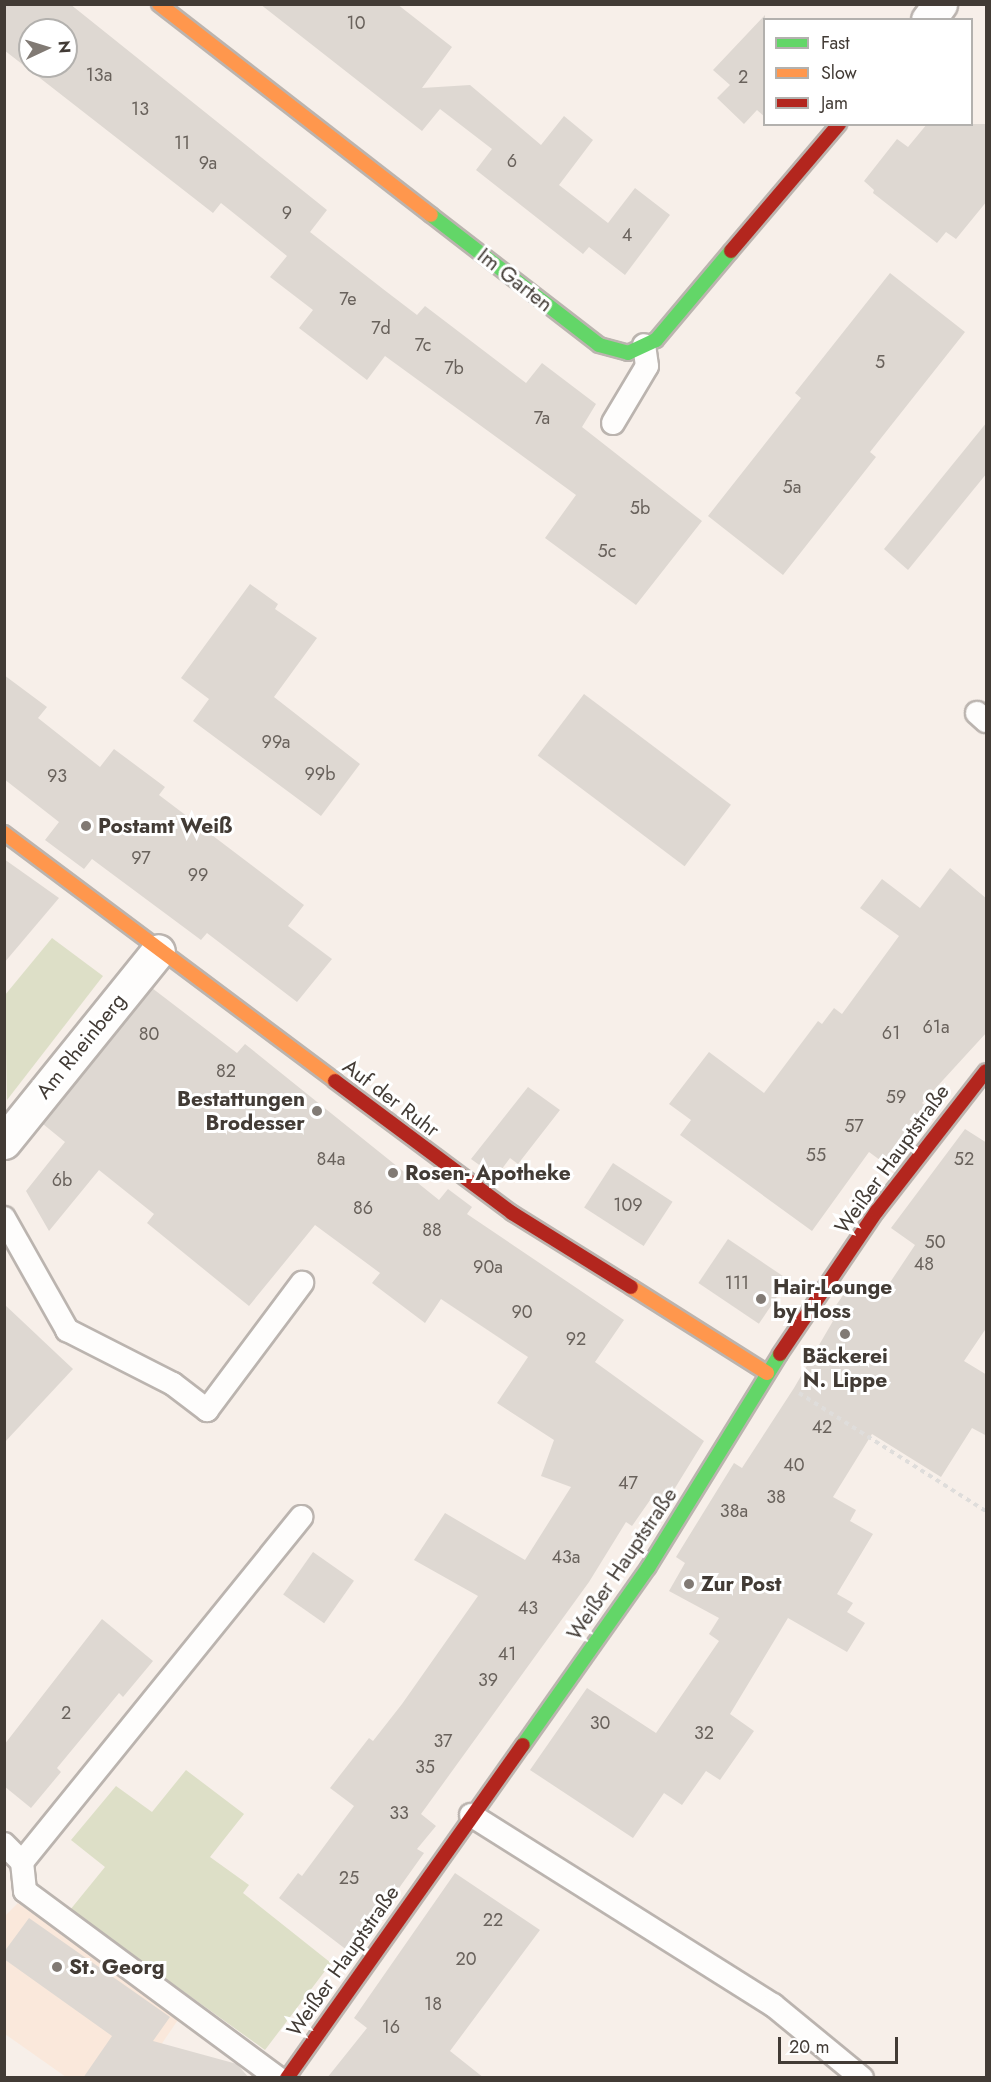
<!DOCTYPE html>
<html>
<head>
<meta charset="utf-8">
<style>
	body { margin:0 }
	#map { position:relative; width:991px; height:2082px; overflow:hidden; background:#f7efe9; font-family:Jost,sans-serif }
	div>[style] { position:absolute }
	.built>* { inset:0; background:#fae8db }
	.green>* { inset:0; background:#dddfc7 }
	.building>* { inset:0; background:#ded8d2; transform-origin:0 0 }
	.path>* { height:4px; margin-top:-2px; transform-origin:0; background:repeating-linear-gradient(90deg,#dfdddb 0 4.5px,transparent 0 9px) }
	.roads { filter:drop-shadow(2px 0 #bbb4af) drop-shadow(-2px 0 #bbb4af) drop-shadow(0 2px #bbb4af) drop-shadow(0 -2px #bbb4af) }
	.lane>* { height:22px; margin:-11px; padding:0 11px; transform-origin:11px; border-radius:11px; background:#fefdfc }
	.street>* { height:33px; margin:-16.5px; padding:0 16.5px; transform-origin:16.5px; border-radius:16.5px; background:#fefdfc }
	.fast>* { height:14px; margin:-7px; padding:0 7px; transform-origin:7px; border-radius:7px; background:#63d668 }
	.slow>* { height:14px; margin:-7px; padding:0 7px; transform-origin:7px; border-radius:7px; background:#ff974d }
	.jam>* { height:14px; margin:-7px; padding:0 7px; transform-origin:7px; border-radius:7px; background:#b3261e }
	.dots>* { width:16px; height:16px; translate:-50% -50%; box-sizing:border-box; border:3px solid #fff; border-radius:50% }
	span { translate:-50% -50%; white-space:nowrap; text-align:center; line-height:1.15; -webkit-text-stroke:6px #fff; paint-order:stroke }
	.number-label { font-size:18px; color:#69625c }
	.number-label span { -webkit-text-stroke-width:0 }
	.street-label { font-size:21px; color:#423b35 }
	.poi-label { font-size:21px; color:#423b35; font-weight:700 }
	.left { translate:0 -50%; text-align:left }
	.right { translate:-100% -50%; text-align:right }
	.frame { position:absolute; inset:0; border:6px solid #423b35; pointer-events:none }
	.legend { position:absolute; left:763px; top:18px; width:210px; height:108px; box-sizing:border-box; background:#fff; border:2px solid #b3b1ae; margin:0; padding:8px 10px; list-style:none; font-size:18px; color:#423b35 }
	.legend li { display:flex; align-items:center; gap:12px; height:30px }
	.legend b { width:30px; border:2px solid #b3b1ae }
	.north { position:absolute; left:18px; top:18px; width:60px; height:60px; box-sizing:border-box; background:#fff; border:2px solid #b3b1ae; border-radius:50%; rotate:86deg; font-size:16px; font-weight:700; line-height:24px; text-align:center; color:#423b35 }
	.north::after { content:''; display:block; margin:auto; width:21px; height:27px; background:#817a74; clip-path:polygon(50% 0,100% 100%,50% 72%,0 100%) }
	.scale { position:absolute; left:778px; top:2037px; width:120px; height:27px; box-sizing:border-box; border:3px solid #423b35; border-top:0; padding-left:8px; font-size:18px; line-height:21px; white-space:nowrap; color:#423b35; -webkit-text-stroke:4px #fff; paint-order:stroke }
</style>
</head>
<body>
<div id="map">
	<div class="built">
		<i style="clip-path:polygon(18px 1903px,180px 2017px,139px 2077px,66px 2077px,5px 2034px,4px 1917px)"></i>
	</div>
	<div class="green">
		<i style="clip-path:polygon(52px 938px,103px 976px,7px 1100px,5px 995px)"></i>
		<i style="clip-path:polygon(186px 1770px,244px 1814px,210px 1857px,249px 1885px,243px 1893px,331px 1963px,265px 2050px,70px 1910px,105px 1867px,71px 1840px,116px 1786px,152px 1812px)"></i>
	</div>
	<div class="building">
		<i style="clip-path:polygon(evenodd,4px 4px,70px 4px,327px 210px,310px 232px,383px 289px,417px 315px,425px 306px,526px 383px,542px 363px,596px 404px,582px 427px,702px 521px,636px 605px,545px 538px,576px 495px,385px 356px,367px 380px,299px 328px,313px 310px,270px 277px,287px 256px,221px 203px,213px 213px,4px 50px,4px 4px,30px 30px,66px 30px,66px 66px,30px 66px,30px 30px)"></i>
		<i style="clip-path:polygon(260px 4px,397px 4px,452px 47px,422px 88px,470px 85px,541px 145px,564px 116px,593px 140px,559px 185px,608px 223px,635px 188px,670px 215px,625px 275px,589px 247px,583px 254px,476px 170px,492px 149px,440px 109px,422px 131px)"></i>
		<i style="clip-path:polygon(765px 15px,765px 117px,757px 110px,744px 124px,717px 98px,730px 85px,713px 70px)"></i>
		<i style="clip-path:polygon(927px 124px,987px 124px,987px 201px,956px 239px,946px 232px,937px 243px,873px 193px,874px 190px,864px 181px,897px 139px,908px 147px)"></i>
		<i style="clip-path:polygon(890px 273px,965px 332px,870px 452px,876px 457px,783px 575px,708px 516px,801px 398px,795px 393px)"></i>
		<i style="clip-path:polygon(987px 422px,987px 473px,908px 570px,884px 549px)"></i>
		<i style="clip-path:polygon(250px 584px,278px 604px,275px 609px,317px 638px,274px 697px,360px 764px,321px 816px,193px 721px,209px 699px,181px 678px)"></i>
		<i style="clip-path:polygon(4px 675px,47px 707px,38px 718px,100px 767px,114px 749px,165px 787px,159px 795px,304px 905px,288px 926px,332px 959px,297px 1002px,207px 933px,201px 940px,92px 859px,84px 869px,45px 840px,59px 822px,4px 779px)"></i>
		<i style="left:584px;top:694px;width:184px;height:77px;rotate:37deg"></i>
		<i style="clip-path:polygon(4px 859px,59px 898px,4px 963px)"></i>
		<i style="clip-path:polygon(950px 868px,987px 899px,987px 1032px,922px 1103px,932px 1109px,888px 1166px,869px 1152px,812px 1231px,680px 1135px,691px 1120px,669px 1104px,709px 1052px,764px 1093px,818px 1021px,822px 1024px,834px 1008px,842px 1014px,899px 936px,860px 908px,882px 879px,920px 908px)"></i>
		<i style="clip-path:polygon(152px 988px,237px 1053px,245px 1044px,439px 1200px,448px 1189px,472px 1207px,467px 1214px,624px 1320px,595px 1362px,704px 1441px,667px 1501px,655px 1493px,632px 1526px,626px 1522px,589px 1582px,421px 1814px,436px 1826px,417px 1849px,424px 1853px,352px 1954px,279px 1898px,298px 1873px,302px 1876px,354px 1806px,330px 1788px,369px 1738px,373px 1741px,402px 1704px,478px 1596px,414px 1560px,445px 1513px,525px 1560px,571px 1487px,541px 1476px,554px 1440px,497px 1403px,528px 1357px,441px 1299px,425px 1323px,372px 1283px,380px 1273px,315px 1225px,249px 1306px,147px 1223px,154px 1214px,99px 1170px,49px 1231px,26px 1191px,65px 1142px,43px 1124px)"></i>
		<i style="clip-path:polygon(528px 1087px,560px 1110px,518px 1164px,510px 1158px,496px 1177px,471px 1159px)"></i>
		<i style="clip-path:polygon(965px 1129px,987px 1143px,987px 1327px,964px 1361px,987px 1375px,987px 1436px,972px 1428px,941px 1477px,872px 1434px,833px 1497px,856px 1510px,850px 1521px,873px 1534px,837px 1594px,853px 1603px,847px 1612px,865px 1623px,847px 1652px,788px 1618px,730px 1714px,754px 1731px,720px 1780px,706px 1771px,682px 1805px,664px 1793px,633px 1838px,530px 1770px,587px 1688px,656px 1733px,719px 1641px,709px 1634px,719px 1618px,669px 1591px,685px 1563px,676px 1557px,734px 1463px,742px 1468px,794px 1388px,833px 1321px,828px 1317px,848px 1288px,851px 1290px,855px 1284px,879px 1299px,915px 1245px,891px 1228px)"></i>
		<i style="left:613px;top:1163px;width:71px;height:53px;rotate:33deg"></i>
		<i style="left:728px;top:1239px;width:73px;height:53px;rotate:34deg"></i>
		<i style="clip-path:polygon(4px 1304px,73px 1369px,4px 1443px)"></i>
		<i style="left:313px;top:1552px;width:50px;height:52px;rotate:35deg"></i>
		<i style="clip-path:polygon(102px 1619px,153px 1661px,123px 1697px,119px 1693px,57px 1768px,61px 1772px,31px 1808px,4px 1786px,4px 1745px)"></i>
		<i style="clip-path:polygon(455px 1873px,540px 1930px,450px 2051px,484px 2078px,327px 2078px,367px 2028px,354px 2018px)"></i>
		<i style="clip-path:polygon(29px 1918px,170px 2017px,153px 2041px,237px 2064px,249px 2078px,83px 2078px,112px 2036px,4px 1959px,4px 1952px)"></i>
	</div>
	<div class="path">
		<i style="left:799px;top:1393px;width:221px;rotate:32.3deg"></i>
	</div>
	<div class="roads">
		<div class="lane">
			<i style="left:613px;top:423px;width:66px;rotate:-59.2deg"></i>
			<i style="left:647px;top:366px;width:21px;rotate:-98deg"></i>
			<i style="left:977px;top:713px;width:12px;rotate:42deg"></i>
			<i style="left:4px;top:1218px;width:129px;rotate:60.6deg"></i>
			<i style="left:67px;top:1330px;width:119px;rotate:27deg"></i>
			<i style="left:173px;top:1384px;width:43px;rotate:37.4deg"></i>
			<i style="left:207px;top:1410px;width:159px;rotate:-53.2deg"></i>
			<i style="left:471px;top:1815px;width:357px;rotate:32.2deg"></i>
			<i style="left:773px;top:2005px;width:115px;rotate:39.4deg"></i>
			<i style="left:4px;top:1844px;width:25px;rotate:45deg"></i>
			<i style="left:22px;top:1862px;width:29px;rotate:84deg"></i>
			<i style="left:25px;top:1891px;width:315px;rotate:36.5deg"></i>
			<i style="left:22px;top:1862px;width:444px;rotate:-51deg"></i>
		</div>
		<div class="street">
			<i style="left:928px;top:20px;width:20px;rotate:-53deg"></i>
			<i style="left:4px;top:1142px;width:245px;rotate:-51.1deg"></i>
		</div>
		<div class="fast">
			<i style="left:431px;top:215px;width:212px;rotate:37.7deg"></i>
			<i style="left:599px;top:345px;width:30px;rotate:15deg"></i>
			<i style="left:628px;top:353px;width:31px;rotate:-25deg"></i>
			<i style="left:656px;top:340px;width:116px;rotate:-49.9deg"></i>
			<i style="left:523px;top:1745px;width:217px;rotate:-54.8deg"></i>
			<i style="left:648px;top:1568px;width:251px;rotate:-58.3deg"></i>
		</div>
		<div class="slow">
			<i style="left:159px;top:4px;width:344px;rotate:37.8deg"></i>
			<i style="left:4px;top:833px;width:414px;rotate:36.8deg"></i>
			<i style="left:631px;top:1287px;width:161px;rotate:32.3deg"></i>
		</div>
		<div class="jam">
			<i style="left:731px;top:251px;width:167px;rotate:-49.6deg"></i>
			<i style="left:335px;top:1081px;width:221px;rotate:36.7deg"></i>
			<i style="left:512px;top:1213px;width:140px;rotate:31.9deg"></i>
			<i style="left:780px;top:1354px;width:173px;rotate:-55.9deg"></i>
			<i style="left:877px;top:1211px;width:177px;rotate:-52.1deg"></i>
			<i style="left:287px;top:2078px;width:408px;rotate:-54.7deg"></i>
		</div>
	</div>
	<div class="dots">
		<i style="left:86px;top:826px;background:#817a74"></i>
		<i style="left:317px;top:1111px;background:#817a74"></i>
		<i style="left:393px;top:1173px;background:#817a74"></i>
		<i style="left:761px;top:1299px;background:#817a74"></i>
		<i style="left:845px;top:1334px;background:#817a74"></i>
		<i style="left:689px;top:1584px;background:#817a74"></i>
		<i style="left:57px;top:1967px;background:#817a74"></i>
	</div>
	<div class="number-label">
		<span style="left:356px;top:23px">10</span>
		<span style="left:99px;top:75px">13a</span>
		<span style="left:743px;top:77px">2</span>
		<span style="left:140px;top:109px">13</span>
		<span style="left:182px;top:143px">11</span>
		<span style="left:512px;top:161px">6</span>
		<span style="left:208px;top:163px">9a</span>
		<span style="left:287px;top:213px">9</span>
		<span style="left:627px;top:235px">4</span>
		<span style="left:348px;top:299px">7e</span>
		<span style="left:381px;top:328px">7d</span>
		<span style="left:423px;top:345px">7c</span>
		<span style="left:880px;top:362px">5</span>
		<span style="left:454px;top:368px">7b</span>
		<span style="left:542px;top:418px">7a</span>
		<span style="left:792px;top:487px">5a</span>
		<span style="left:640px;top:508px">5b</span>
		<span style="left:607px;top:551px">5c</span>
		<span style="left:276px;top:742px">99a</span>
		<span style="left:320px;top:774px">99b</span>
		<span style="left:57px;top:776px">93</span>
		<span style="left:141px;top:858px">97</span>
		<span style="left:198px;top:875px">99</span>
		<span style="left:936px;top:1027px">61a</span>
		<span style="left:891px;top:1033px">61</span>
		<span style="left:149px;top:1034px">80</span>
		<span style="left:226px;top:1071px">82</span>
		<span style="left:896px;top:1097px">59</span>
		<span style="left:854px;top:1126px">57</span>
		<span style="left:816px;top:1155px">55</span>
		<span style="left:331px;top:1159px">84a</span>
		<span style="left:964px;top:1159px">52</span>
		<span style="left:62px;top:1180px">6b</span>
		<span style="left:628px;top:1205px">109</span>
		<span style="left:363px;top:1208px">86</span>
		<span style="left:432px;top:1230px">88</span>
		<span style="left:935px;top:1242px">50</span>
		<span style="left:924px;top:1264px">48</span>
		<span style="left:488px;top:1267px">90a</span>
		<span style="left:737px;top:1283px">111</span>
		<span style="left:522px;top:1312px">90</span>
		<span style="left:576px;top:1339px">92</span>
		<span style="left:822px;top:1427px">42</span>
		<span style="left:794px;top:1465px">40</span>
		<span style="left:628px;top:1483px">47</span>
		<span style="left:776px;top:1497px">38</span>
		<span style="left:734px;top:1511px">38a</span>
		<span style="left:566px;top:1557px">43a</span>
		<span style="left:528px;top:1608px">43</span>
		<span style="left:507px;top:1654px">41</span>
		<span style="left:488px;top:1680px">39</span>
		<span style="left:66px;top:1713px">2</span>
		<span style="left:600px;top:1723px">30</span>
		<span style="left:704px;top:1733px">32</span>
		<span style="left:443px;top:1741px">37</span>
		<span style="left:425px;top:1767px">35</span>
		<span style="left:399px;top:1813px">33</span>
		<span style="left:349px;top:1878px">25</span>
		<span style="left:493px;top:1920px">22</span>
		<span style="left:466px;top:1959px">20</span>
		<span style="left:433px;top:2004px">18</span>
		<span style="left:391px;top:2027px">16</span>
	</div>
	<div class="street-label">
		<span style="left:515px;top:280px;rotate:38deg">Im Garten</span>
		<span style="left:81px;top:1046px;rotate:-51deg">Am Rheinberg</span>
		<span style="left:391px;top:1098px;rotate:37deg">Auf der Ruhr</span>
		<span style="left:892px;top:1159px;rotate:-54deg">Weißer Hauptstraße</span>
		<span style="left:622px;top:1564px;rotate:-56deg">Weißer Hauptstraße</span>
		<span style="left:343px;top:1961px;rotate:-55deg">Weißer Hauptstraße</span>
	</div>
	<div class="poi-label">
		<span class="left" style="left:98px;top:826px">Postamt Weiß</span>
		<span class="right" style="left:305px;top:1111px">Bestattungen<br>Brodesser</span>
		<span class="left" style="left:405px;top:1173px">Rosen- Apotheke</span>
		<span class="left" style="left:773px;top:1299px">Hair-Lounge<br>by Hoss</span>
		<span style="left:845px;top:1368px">Bäckerei<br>N. Lippe</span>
		<span class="left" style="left:701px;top:1584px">Zur Post</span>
		<span class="left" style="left:69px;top:1967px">St. Georg</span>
	</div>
	<div class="frame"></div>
	<ul class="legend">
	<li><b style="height:8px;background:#63d668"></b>Fast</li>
	<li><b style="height:8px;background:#ff974d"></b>Slow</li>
	<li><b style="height:8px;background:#b3261e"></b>Jam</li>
	</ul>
	<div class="north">N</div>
	<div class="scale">20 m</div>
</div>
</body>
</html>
